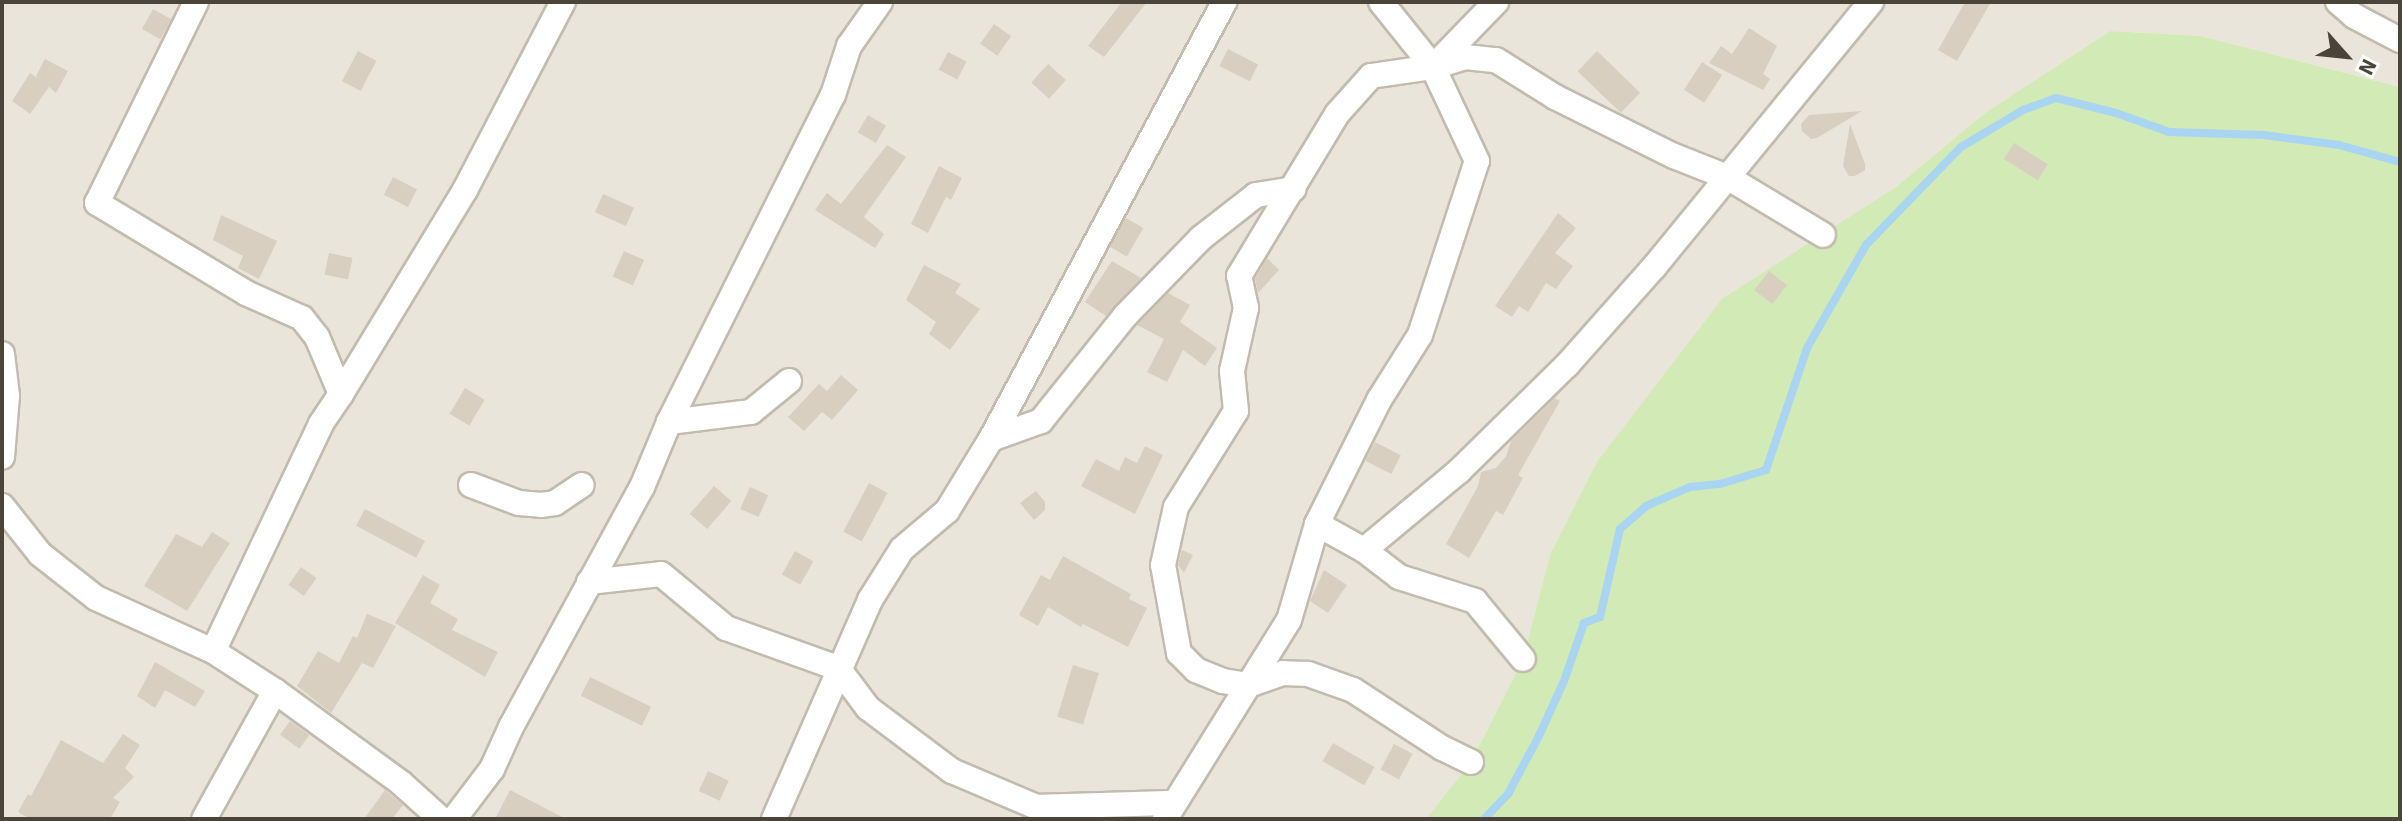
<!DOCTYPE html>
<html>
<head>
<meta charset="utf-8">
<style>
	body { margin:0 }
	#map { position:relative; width:2402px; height:821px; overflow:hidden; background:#f6f3ec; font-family:"Source Sans 3",sans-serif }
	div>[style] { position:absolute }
	.residential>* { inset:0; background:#eae5da }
	.green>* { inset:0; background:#d2eab5 }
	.stream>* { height:8px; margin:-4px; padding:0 4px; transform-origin:4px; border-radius:4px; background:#a9d4f2 }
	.building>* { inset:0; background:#d8cfc1; transform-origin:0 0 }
	.roads { filter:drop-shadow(2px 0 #c2bbae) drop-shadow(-2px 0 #c2bbae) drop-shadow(0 2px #c2bbae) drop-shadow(0 -2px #c2bbae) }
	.minor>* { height:24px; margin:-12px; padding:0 12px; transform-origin:12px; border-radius:12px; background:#fff }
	span { translate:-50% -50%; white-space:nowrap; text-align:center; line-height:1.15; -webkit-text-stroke:6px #fff; paint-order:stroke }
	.frame { position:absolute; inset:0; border:4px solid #4b4439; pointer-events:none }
	.north { position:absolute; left:2306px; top:16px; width:80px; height:80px; -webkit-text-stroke:6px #fff; paint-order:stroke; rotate:117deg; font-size:22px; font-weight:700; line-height:32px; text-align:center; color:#4b4439 }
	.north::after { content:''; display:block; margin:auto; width:28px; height:36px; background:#4b4439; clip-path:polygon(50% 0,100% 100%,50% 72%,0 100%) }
</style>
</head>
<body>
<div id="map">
	<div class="residential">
		<i style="clip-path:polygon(2px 2px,2400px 2px,2400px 87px,2201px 36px,2110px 31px,1985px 113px,1896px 187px,1823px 235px,1550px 555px,1523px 659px,1471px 762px,1426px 819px,2px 819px)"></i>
	</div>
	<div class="green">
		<i style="clip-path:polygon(2110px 31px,2201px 36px,2400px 87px,2400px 819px,1426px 819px,1471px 762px,1523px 659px,1550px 555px,1597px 462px,1722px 299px,1896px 187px,1985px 113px)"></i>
	</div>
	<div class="stream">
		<i style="left:1484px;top:819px;width:35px;rotate:-46deg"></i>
		<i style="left:1508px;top:794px;width:66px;rotate:-61.9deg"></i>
		<i style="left:1539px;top:736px;width:60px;rotate:-65.6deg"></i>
		<i style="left:1564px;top:681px;width:61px;rotate:-71deg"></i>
		<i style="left:1584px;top:623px;width:17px;rotate:-21deg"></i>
		<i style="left:1600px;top:617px;width:90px;rotate:-77.2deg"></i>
		<i style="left:1620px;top:529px;width:35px;rotate:-41deg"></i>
		<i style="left:1646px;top:506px;width:48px;rotate:-23.4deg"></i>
		<i style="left:1690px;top:487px;width:30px;rotate:-6deg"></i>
		<i style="left:1720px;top:484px;width:48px;rotate:-16.9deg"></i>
		<i style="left:1766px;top:470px;width:129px;rotate:-71.4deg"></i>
		<i style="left:1807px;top:348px;width:119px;rotate:-60.2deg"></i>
		<i style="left:1866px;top:245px;width:136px;rotate:-45.9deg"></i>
		<i style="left:1961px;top:147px;width:72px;rotate:-30.8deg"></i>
		<i style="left:2023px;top:110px;width:35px;rotate:-20deg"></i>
		<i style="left:2056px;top:98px;width:62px;rotate:14deg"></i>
		<i style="left:2116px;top:113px;width:56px;rotate:19.7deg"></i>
		<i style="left:2169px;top:132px;width:95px;rotate:1.8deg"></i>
		<i style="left:2264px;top:135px;width:76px;rotate:7.6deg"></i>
		<i style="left:2339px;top:145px;width:63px;rotate:15.6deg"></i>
	</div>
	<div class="building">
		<i style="clip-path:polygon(1122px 2px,1147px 2px,1104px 57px,1088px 46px)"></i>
		<i style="clip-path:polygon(1965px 2px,1991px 2px,1957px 61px,1938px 50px)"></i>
		<i style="left:153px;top:9px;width:21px;height:23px;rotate:29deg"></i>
		<i style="left:994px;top:24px;width:21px;height:24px;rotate:35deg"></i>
		<i style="clip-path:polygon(1749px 28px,1777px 46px,1763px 74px,1770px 79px,1763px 90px,1709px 63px,1721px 46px,1732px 54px)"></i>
		<i style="left:1228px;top:49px;width:34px;height:19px;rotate:27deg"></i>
		<i style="left:358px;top:51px;width:21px;height:34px;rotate:28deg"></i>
		<i style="left:1597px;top:51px;width:60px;height:28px;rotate:44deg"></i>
		<i style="left:948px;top:52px;width:21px;height:20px;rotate:28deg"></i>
		<i style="clip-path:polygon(45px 59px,68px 71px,56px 93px,49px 87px,30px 114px,12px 101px,30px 73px,39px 79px,36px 76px)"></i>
		<i style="left:1702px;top:62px;width:24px;height:33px;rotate:33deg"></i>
		<i style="left:1048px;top:64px;width:24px;height:25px;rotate:42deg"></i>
		<i style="clip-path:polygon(1862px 111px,1817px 138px,1811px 139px,1802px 131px,1801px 124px,1809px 115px)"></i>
		<i style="left:868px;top:115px;width:21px;height:20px;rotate:31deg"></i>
		<i style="clip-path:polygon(1850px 124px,1865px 164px,1865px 170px,1855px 176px,1849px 176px,1843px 166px)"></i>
		<i style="left:2014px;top:143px;width:40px;height:19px;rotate:32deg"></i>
		<i style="clip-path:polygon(887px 145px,906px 157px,864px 217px,884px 234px,875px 248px,815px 210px,827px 193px,841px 204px)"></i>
		<i style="clip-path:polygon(939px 166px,962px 178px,951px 200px,946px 197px,928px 233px,911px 224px)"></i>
		<i style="left:393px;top:177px;width:27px;height:20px;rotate:27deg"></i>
		<i style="left:603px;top:194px;width:34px;height:20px;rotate:24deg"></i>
		<i style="clip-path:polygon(1558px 213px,1576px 228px,1555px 253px,1573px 266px,1556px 289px,1546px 283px,1528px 312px,1519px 306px,1512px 317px,1495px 306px)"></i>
		<i style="clip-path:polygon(221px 215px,277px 241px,259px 279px,238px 268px,243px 256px,213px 240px)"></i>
		<i style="left:1126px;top:218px;width:20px;height:33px;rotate:30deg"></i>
		<i style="left:624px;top:251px;width:22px;height:28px;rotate:24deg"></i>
		<i style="left:329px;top:253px;width:24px;height:22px;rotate:12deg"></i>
		<i style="clip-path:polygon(1267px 258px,1279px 270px,1258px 293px,1255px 279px)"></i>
		<i style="clip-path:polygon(1112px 261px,1141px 278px,1106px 316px,1085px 302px)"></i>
		<i style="clip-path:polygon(924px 265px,961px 284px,955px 293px,980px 309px,950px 350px,929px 334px,936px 322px,906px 300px)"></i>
		<i style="left:1769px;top:271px;width:23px;height:24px;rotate:38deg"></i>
		<i style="clip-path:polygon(1168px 293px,1190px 305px,1180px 322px,1217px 348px,1205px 366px,1183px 350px,1167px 382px,1147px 372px,1164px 339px,1137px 325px)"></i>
		<i style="clip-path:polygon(841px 375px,858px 390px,832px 420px,822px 412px,804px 431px,788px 417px,819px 384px,827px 391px)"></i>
		<i style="left:465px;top:388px;width:23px;height:30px;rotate:31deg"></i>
		<i style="clip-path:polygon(1555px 398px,1560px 401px,1518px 475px,1523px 478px,1503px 515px,1496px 511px,1469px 558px,1446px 544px,1478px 486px,1481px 472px,1496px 468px,1506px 456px,1511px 441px)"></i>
		<i style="left:1375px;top:442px;width:29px;height:21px;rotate:27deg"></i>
		<i style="clip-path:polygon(1145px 446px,1163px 455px,1135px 514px,1081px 486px,1096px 459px,1119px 471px,1125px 457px,1137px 463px)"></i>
		<i style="left:869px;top:483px;width:21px;height:55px;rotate:28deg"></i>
		<i style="left:714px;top:486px;width:23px;height:37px;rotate:41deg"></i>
		<i style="left:750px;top:487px;width:20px;height:24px;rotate:24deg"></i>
		<i style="clip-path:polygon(1036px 491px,1045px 502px,1045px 510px,1034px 520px,1020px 503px)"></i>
		<i style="left:365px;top:509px;width:68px;height:19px;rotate:28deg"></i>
		<i style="clip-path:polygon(212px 532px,230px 543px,187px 611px,144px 586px,176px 534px,202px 547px)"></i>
		<i style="clip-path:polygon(1182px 550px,1193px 555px,1184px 573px,1178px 565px)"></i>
		<i style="left:795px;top:551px;width:21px;height:27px;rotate:29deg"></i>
		<i style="clip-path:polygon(1063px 556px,1131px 594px,1129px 599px,1147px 608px,1128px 647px,1083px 624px,1081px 627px,1048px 607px,1038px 626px,1019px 615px,1041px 575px,1050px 580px)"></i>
		<i style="left:301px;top:567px;width:19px;height:22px;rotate:35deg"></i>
		<i style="clip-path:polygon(1324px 570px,1347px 585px,1328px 613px,1310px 601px)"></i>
		<i style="clip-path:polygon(423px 575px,440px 585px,430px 603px,458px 619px,452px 630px,498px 652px,485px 677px,395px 623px)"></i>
		<i style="clip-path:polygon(367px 614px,396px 626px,373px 668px,362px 663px,331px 713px,297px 686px,318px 651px,339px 663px,353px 636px,357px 638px)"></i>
		<i style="clip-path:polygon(155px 662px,205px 691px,195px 707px,165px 690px,155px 708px,137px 696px)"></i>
		<i style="left:1073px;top:665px;width:27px;height:54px;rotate:17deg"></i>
		<i style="left:590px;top:677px;width:68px;height:21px;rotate:26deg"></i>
		<i style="left:290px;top:721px;width:24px;height:17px;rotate:36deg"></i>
		<i style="clip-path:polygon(123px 734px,140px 745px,125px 768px,134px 777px,113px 798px,120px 802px,110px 819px,30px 819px,18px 812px,28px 794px,31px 796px,61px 740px,103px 763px)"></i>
		<i style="left:1333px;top:743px;width:48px;height:21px;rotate:30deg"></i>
		<i style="left:1394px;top:744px;width:21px;height:29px;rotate:28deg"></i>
		<i style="left:708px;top:771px;width:23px;height:22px;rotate:25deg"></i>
		<i style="clip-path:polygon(385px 790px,403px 805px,392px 819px,364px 819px)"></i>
		<i style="clip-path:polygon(510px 790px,566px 819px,495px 819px)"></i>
	</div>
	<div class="roads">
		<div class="minor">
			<i style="left:196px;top:2px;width:224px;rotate:116.2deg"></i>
			<i style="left:97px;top:203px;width:174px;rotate:31.1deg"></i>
			<i style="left:246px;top:293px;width:61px;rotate:24.1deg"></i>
			<i style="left:302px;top:318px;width:24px;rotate:52deg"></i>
			<i style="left:317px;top:337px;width:62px;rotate:67.2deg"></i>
			<i style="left:341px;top:394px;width:36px;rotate:124deg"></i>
			<i style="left:321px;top:424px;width:251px;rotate:115.4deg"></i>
			<i style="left:213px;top:651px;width:74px;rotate:32.8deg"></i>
			<i style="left:275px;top:691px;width:146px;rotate:119deg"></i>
			<i style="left:2338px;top:2px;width:21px;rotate:41deg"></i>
			<i style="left:2354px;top:16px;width:52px;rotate:27.6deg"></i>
			<i style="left:1435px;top:65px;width:88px;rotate:-45.9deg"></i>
			<i style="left:2px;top:354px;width:42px;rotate:83.2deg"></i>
			<i style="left:7px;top:396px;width:61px;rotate:94.7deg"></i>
			<i style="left:341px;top:394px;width:239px;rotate:-58.7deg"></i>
			<i style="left:465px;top:190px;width:212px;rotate:-62.5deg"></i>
			<i style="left:669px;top:422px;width:83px;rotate:-7deg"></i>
			<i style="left:751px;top:412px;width:49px;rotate:-39.2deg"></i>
			<i style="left:991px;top:439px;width:495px;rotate:-61.9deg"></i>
			<i style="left:471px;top:485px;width:51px;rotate:20.6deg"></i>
			<i style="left:519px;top:503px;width:22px;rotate:5deg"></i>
			<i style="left:541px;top:505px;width:14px;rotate:-8deg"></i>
			<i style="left:555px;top:503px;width:32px;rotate:-34deg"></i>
			<i style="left:2px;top:506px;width:61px;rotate:51.6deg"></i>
			<i style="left:40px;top:554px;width:71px;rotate:38.2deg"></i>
			<i style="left:96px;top:598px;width:128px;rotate:24.4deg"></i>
			<i style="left:1317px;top:524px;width:54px;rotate:29deg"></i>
			<i style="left:1364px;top:550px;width:124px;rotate:-39.7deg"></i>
			<i style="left:1459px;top:471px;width:151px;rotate:-44.5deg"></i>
			<i style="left:1567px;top:365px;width:131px;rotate:-48.4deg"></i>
			<i style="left:1654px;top:267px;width:343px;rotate:-50.7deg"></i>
			<i style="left:1364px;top:550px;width:44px;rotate:37.6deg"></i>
			<i style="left:1399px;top:577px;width:80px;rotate:17.5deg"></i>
			<i style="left:1475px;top:601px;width:75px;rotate:50.4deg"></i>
			<i style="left:589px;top:582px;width:72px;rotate:-6.3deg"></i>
			<i style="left:661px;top:574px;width:85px;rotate:39.7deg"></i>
			<i style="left:726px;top:628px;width:119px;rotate:19.7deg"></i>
			<i style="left:838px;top:668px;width:50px;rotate:53.1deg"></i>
			<i style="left:868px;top:708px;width:105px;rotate:36.9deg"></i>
			<i style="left:952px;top:771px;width:92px;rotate:23deg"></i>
			<i style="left:1037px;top:807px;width:136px;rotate:-1.7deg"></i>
			<i style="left:275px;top:691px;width:156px;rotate:36.1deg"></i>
			<i style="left:401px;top:783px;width:54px;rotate:42deg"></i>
			<i style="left:1471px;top:762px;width:32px;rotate:-154deg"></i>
			<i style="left:1442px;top:748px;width:106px;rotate:-146.9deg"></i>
			<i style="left:1353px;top:690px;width:48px;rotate:-160.4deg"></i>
			<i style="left:1308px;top:674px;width:25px;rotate:-178deg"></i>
			<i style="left:1283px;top:673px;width:37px;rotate:161deg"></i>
			<i style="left:1248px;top:685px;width:25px;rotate:-171deg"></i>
			<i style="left:1223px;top:681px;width:29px;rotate:-158deg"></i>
			<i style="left:1196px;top:670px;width:24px;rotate:-135deg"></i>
			<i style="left:1179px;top:653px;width:89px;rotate:-100.3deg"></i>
			<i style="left:1163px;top:565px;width:59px;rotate:-77.4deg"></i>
			<i style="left:1176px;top:507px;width:113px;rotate:-58deg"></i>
			<i style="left:1236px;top:411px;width:40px;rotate:-95.7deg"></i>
			<i style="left:1232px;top:371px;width:65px;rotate:-77.5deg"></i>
			<i style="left:1246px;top:308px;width:33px;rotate:-102deg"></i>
			<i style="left:1239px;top:276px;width:189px;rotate:-58.8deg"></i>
			<i style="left:1337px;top:114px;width:51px;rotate:-48.2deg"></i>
			<i style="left:1371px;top:76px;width:63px;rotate:-8.3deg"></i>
			<i style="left:1433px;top:67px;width:34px;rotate:-17deg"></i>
			<i style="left:1465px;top:57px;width:31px;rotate:6deg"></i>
			<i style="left:1496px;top:60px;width:70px;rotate:32.1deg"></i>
			<i style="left:1555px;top:97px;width:133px;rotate:26.4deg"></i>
			<i style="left:1674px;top:156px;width:57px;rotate:21.6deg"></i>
			<i style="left:1727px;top:177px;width:112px;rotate:31.1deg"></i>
			<i style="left:454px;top:819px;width:63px;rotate:-52.8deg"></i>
			<i style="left:492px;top:769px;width:46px;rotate:-65.7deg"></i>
			<i style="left:511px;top:727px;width:273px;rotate:-61.4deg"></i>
			<i style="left:642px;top:487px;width:70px;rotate:-67.4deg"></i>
			<i style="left:669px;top:422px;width:366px;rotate:-63.4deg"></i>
			<i style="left:833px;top:95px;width:52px;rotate:-71.9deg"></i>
			<i style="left:849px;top:46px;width:54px;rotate:-54.8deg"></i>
			<i style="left:774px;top:819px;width:239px;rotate:-66.3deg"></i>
			<i style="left:870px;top:600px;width:60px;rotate:-57.9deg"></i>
			<i style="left:902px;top:549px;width:59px;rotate:-40.2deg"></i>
			<i style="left:947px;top:511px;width:84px;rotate:-58.6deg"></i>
			<i style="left:991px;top:439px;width:53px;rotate:-19.8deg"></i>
			<i style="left:1041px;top:421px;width:134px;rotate:-51.3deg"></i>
			<i style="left:1125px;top:316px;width:109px;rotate:-45.7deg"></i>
			<i style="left:1201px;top:238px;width:70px;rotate:-38deg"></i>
			<i style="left:1256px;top:195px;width:38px;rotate:-9deg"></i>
			<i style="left:1165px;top:819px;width:234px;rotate:-58.1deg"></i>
			<i style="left:1289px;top:620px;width:100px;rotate:-73.7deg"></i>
			<i style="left:1317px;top:524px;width:139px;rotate:-63.4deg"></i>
			<i style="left:1379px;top:400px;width:77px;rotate:-57.8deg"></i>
			<i style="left:1420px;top:335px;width:183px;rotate:-71.9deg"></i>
			<i style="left:1477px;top:161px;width:104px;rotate:-115.1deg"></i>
			<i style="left:1433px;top:67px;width:83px;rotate:-128.7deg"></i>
		</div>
	</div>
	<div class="frame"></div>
	<div class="north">N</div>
</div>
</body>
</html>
